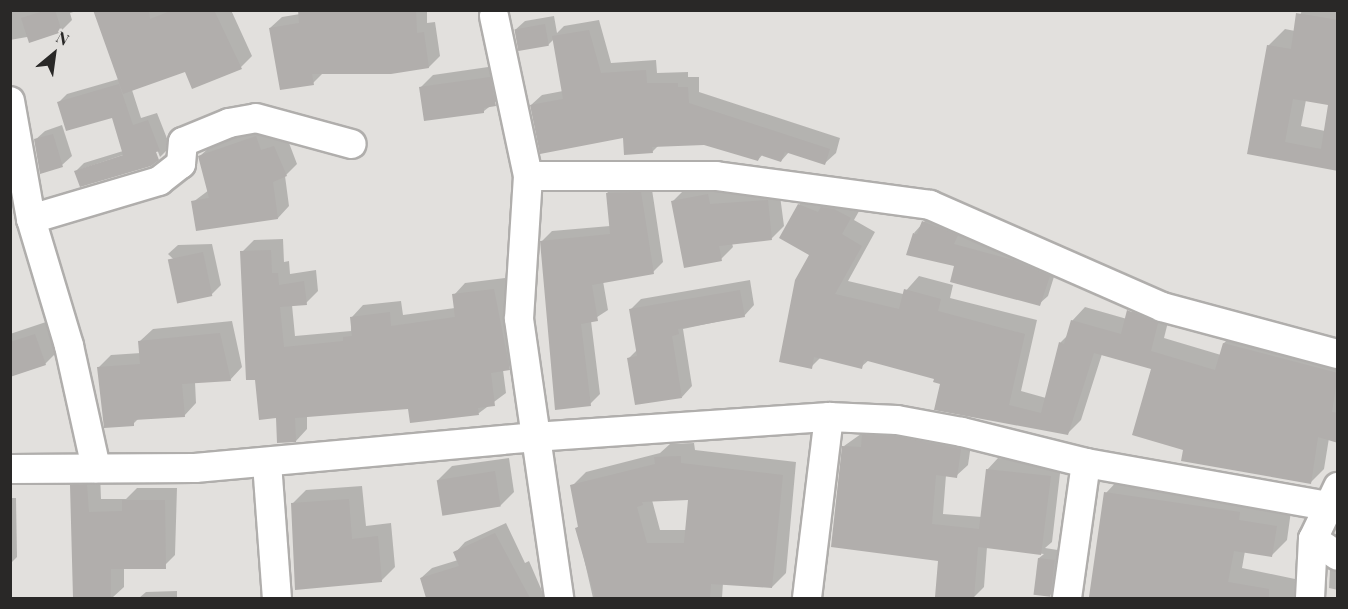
<!DOCTYPE html>
<html>
<head>
<meta charset="utf-8">
<style>
	body { margin:0 }
	#map { position:relative; width:1348px; height:609px; overflow:hidden; background:#e2e0dd; font-family:"Playfair Display",serif }
	div>[style] { position:absolute }
	.shadow>* { inset:0; background:#0003 }
	.building>* { inset:0; background:#b1aeac; transform-origin:0 0 }
	.roads { filter:drop-shadow(2px 0 #b0aeac) drop-shadow(-2px 0 #b0aeac) drop-shadow(0 2px #b0aeac) drop-shadow(0 -2px #b0aeac) }
	.minor>* { height:28px; margin:-14px; padding:0 14px; transform-origin:14px; border-radius:14px; background:#fff }
	span { translate:-50% -50%; white-space:nowrap; text-align:center; line-height:1.15; -webkit-text-stroke:5px #e2e0dd; paint-order:stroke }
	.frame { position:absolute; inset:0; border:12px solid #292827; pointer-events:none }
	.north { position:absolute; left:24px; top:24px; width:60px; height:60px; -webkit-text-stroke:4px #e2e0dd; paint-order:stroke; rotate:29deg; font-size:16px; font-weight:700; line-height:24px; text-align:center; color:#292827 }
	.north::after { content:''; display:block; margin:auto; width:21px; height:27px; background:#292827; clip-path:polygon(50% 0,100% 100%,50% 72%,0 100%) }
</style>
</head>
<body>
<div id="map">
	<div class="shadow">
		<i style="clip-path:polygon(10px 10px,80px 10px,70px 13px,72px 20px,61px 31px,10px 40px)"></i>
		<i style="clip-path:polygon(95px 10px,231px 10px,252px 56px,241px 67px,193px 87px,186px 70px,132px 90px,141px 118px,157px 113px,168px 141px,166px 151px,160px 157px,155px 144px,76px 171px,84px 163px,123px 151px,113px 116px,59px 102px,67px 94px,119px 79px)"></i>
		<i style="clip-path:polygon(300px 10px,427px 10px,427px 23px,435px 22px,440px 56px,429px 67px,324px 72px,313px 83px,270px 28px,282px 17px,300px 14px)"></i>
		<i style="clip-path:polygon(evenodd,1302px 10px,1338px 10px,1338px 169px,1249px 153px,1268px 46px,1285px 29px,1295px 31px,1302px 10px,1306px 100px,1330px 104px,1325px 131px,1301px 126px,1306px 100px)"></i>
		<i style="clip-path:polygon(554px 16px,557px 33px,564px 26px,599px 20px,611px 63px,656px 60px,657px 73px,688px 72px,688px 77px,699px 77px,699px 92px,840px 138px,836px 153px,825px 163px,789px 152px,781px 161px,763px 154px,758px 160px,704px 144px,659px 145px,652px 152px,624px 136px,531px 105px,542px 95px,563px 91px,554px 39px,548px 45px,515px 30px,525px 21px)"></i>
		<i style="clip-path:polygon(502px 65px,508px 92px,484px 111px,421px 87px,433px 75px)"></i>
		<i style="clip-path:polygon(62px 125px,72px 156px,62px 165px,35px 140px,45px 131px)"></i>
		<i style="clip-path:polygon(268px 126px,272px 139px,286px 135px,297px 164px,285px 176px,289px 206px,278px 218px,193px 202px,209px 190px,200px 156px,212px 145px)"></i>
		<i style="clip-path:polygon(720px 182px,722px 192px,779px 188px,784px 226px,772px 238px,732px 243px,733px 247px,721px 259px,673px 201px,685px 189px)"></i>
		<i style="clip-path:polygon(617px 183px,651px 183px,663px 262px,653px 272px,603px 281px,608px 310px,591px 321px,600px 394px,590px 404px,542px 241px,552px 231px,610px 226px,607px 193px)"></i>
		<i style="clip-path:polygon(812px 191px,863px 204px,854px 220px,875px 232px,848px 281px,903px 294px,919px 276px,953px 285px,950px 298px,1037px 320px,1021px 391px,1046px 398px,1060px 343px,1068px 335px,1072px 321px,1085px 307px,1127px 319px,1142px 297px,1171px 310px,1164px 338px,1221px 355px,1224px 343px,1237px 330px,1338px 356px,1338px 437px,1329px 438px,1324px 469px,1310px 483px,1184px 449px,1152px 368px,1102px 354px,1081px 420px,1068px 433px,936px 377px,869px 360px,861px 367px,821px 357px,811px 367px,811px 254px,799px 205px)"></i>
		<i style="clip-path:polygon(932px 213px,965px 227px,961px 236px,1022px 252px,1057px 267px,1048px 296px,1039px 304px,956px 265px,914px 233px)"></i>
		<i style="clip-path:polygon(283px 239px,284px 262px,289px 261px,290px 274px,316px 270px,318px 291px,306px 303px,292px 305px,295px 336px,351px 331px,352px 317px,363px 305px,401px 301px,403px 315px,455px 308px,454px 295px,465px 283px,505px 278px,521px 357px,503px 370px,506px 393px,479px 413px,409px 407px,307px 416px,307px 429px,296px 441px,277px 417px,242px 252px,254px 240px)"></i>
		<i style="clip-path:polygon(212px 244px,221px 285px,211px 295px,168px 254px,178px 245px)"></i>
		<i style="clip-path:polygon(750px 280px,754px 305px,744px 316px,683px 329px,692px 386px,682px 397px,629px 358px,638px 349px,630px 310px,641px 299px)"></i>
		<i style="clip-path:polygon(49px 321px,59px 350px,45px 364px,10px 376px,10px 334px)"></i>
		<i style="clip-path:polygon(232px 321px,242px 367px,230px 380px,195px 382px,196px 403px,184px 416px,139px 418px,133px 424px,98px 368px,111px 355px,141px 353px,140px 341px,153px 329px)"></i>
		<i style="clip-path:polygon(875px 424px,972px 438px,968px 465px,956px 476px,946px 475px,943px 514px,982px 517px,987px 470px,998px 458px,1061px 465px,1052px 542px,1045px 548px,1064px 551px,1058px 587px,1049px 596px,1039px 558px,1044px 554px,987px 547px,984px 587px,973px 598px,937px 596px,939px 560px,844px 446px)"></i>
		<i style="clip-path:polygon(evenodd,694px 443px,695px 450px,796px 462px,786px 573px,772px 587px,723px 583px,722px 598px,593px 598px,577px 528px,579px 525px,572px 486px,586px 472px,660px 453px,670px 444px,694px 443px,689px 498px,686px 530px,660px 530px,652px 500px,689px 498px)"></i>
		<i style="clip-path:polygon(509px 458px,514px 492px,500px 506px,438px 480px,452px 466px)"></i>
		<i style="clip-path:polygon(85px 473px,100px 473px,101px 499px,126px 499px,137px 488px,177px 488px,175px 555px,162px 568px,124px 568px,124px 587px,112px 598px,74px 598px,71px 486px)"></i>
		<i style="clip-path:polygon(1120px 478px,1291px 511px,1287px 540px,1272px 555px,1245px 551px,1242px 568px,1295px 579px,1294px 598px,1090px 596px,1106px 493px)"></i>
		<i style="clip-path:polygon(362px 486px,366px 526px,391px 523px,395px 567px,381px 581px,292px 504px,306px 490px)"></i>
		<i style="clip-path:polygon(10px 498px,16px 498px,17px 557px,10px 564px)"></i>
		<i style="clip-path:polygon(506px 523px,525px 563px,529px 561px,545px 598px,457px 598px,454px 591px,428px 598px,421px 578px,432px 568px,458px 560px,455px 553px,465px 542px)"></i>
		<i style="clip-path:polygon(1338px 562px,1338px 590px,1329px 588px,1330px 570px)"></i>
		<i style="clip-path:polygon(177px 591px,177px 598px,139px 598px,146px 592px)"></i>
	</div>
	<div class="building">
		<i style="clip-path:polygon(47px 10px,55px 10px,62px 32px,29px 43px,21px 18px)"></i>
		<i style="clip-path:polygon(93px 10px,149px 10px,150px 19px,173px 10px,214px 10px,242px 69px,192px 89px,185px 72px,123px 94px)"></i>
		<i style="clip-path:polygon(298px 10px,416px 10px,417px 33px,424px 32px,429px 68px,391px 74px,312px 74px,314px 85px,280px 90px,269px 28px,299px 23px)"></i>
		<i style="clip-path:polygon(evenodd,1296px 13px,1338px 20px,1338px 171px,1247px 154px,1267px 45px,1291px 49px,1296px 13px,1293px 99px,1328px 105px,1321px 149px,1285px 142px,1293px 99px)"></i>
		<i style="left:545px;top:24px;width:22px;height:31px;rotate:80deg"></i>
		<i style="clip-path:polygon(589px 30px,601px 73px,646px 70px,647px 83px,678px 83px,678px 87px,688px 87px,689px 103px,830px 149px,825px 165px,785px 152px,781px 162px,760px 155px,758px 161px,704px 145px,652px 147px,653px 153px,624px 155px,623px 138px,540px 154px,530px 105px,563px 99px,552px 36px)"></i>
		<i style="clip-path:polygon(490px 77px,496px 106px,484px 108px,484px 113px,424px 121px,419px 87px)"></i>
		<i style="clip-path:polygon(119px 84px,133px 125px,148px 120px,160px 151px,156px 152px,159px 160px,151px 166px,80px 187px,74px 171px,123px 155px,112px 118px,66px 131px,57px 102px)"></i>
		<i style="clip-path:polygon(53px 134px,63px 167px,40px 174px,34px 139px)"></i>
		<i style="clip-path:polygon(256px 136px,261px 150px,274px 146px,287px 176px,273px 182px,278px 219px,196px 231px,191px 201px,209px 198px,198px 156px)"></i>
		<i style="clip-path:polygon(641px 192px,654px 274px,592px 285px,598px 321px,581px 324px,591px 406px,555px 410px,540px 241px,610px 234px,606px 193px)"></i>
		<i style="clip-path:polygon(708px 194px,710px 204px,768px 200px,772px 240px,719px 246px,722px 261px,684px 268px,671px 201px)"></i>
		<i style="clip-path:polygon(798px 204px,818px 212px,821px 207px,834px 209px,851px 218px,842px 234px,862px 246px,835px 294px,899px 309px,904px 289px,941px 299px,938px 311px,1025px 334px,1009px 405px,1041px 413px,1059px 342px,1064px 344px,1071px 320px,1121px 334px,1127px 310px,1158px 323px,1151px 351px,1215px 370px,1223px 343px,1338px 373px,1332px 412px,1338px 413px,1338px 443px,1318px 437px,1311px 484px,1181px 461px,1183px 450px,1132px 435px,1151px 369px,1094px 353px,1068px 435px,934px 410px,940px 384px,933px 382px,934px 379px,864px 360px,862px 369px,814px 357px,812px 369px,779px 362px,795px 280px,809px 255px,779px 238px)"></i>
		<i style="clip-path:polygon(922px 221px,958px 235px,954px 244px,1013px 260px,1050px 276px,1040px 306px,950px 282px,954px 266px,906px 255px,913px 233px,917px 234px)"></i>
		<i style="clip-path:polygon(271px 250px,272px 273px,278px 273px,279px 285px,304px 281px,307px 305px,280px 307px,284px 347px,343px 341px,343px 337px,352px 336px,350px 317px,390px 312px,391px 326px,455px 317px,452px 294px,494px 289px,510px 370px,491px 373px,495px 406px,478px 408px,479px 415px,410px 423px,408px 409px,295px 418px,296px 442px,277px 443px,276px 418px,259px 420px,255px 380px,246px 380px,240px 251px)"></i>
		<i style="left:203px;top:252px;width:45px;height:36px;rotate:78deg"></i>
		<i style="clip-path:polygon(740px 290px,745px 317px,678px 329px,679px 334px,672px 336px,682px 398px,635px 405px,627px 358px,637px 356px,629px 309px)"></i>
		<i style="clip-path:polygon(220px 333px,231px 381px,182px 384px,185px 417px,134px 420px,134px 426px,104px 428px,97px 367px,140px 364px,138px 341px)"></i>
		<i style="clip-path:polygon(35px 334px,46px 365px,10px 377px,10px 342px)"></i>
		<i style="clip-path:polygon(862px 435px,895px 436px,961px 449px,957px 478px,936px 475px,932px 524px,979px 529px,986px 469px,1051px 476px,1041px 555px,978px 547px,974px 598px,954px 598px,935px 597px,938px 561px,831px 547px,842px 446px,861px 447px)"></i>
		<i style="clip-path:polygon(evenodd,681px 456px,681px 463px,783px 475px,772px 588px,711px 584px,710px 598px,595px 598px,575px 528px,578px 527px,570px 485px,655px 464px,654px 457px,681px 456px,688px 500px,684px 543px,647px 543px,637px 507px,643px 505px,642px 502px,688px 500px)"></i>
		<i style="left:495px;top:471px;width:36px;height:59px;rotate:81deg"></i>
		<i style="clip-path:polygon(70px 485px,87px 485px,89px 512px,122px 511px,122px 500px,165px 500px,166px 569px,111px 569px,111px 598px,73px 598px)"></i>
		<i style="clip-path:polygon(1104px 492px,1240px 512px,1239px 520px,1277px 526px,1272px 557px,1234px 551px,1228px 582px,1269px 589px,1269px 598px,1089px 597px)"></i>
		<i style="clip-path:polygon(349px 499px,352px 539px,378px 536px,382px 582px,295px 590px,291px 503px)"></i>
		<i style="clip-path:polygon(495px 533px,530px 598px,426px 598px,420px 578px,459px 566px,453px 552px)"></i>
		<i style="left:1038px;top:558px;width:17px;height:37px;rotate:7deg"></i>
	</div>
	<div class="roads">
		<div class="minor">
			<i style="left:494px;top:16px;width:164px;rotate:78deg"></i>
			<i style="left:528px;top:176px;width:143px;rotate:93.6deg"></i>
			<i style="left:519px;top:319px;width:282px;rotate:81.8deg"></i>
			<i style="left:10px;top:101px;width:120px;rotate:79.9deg"></i>
			<i style="left:31px;top:219px;width:133px;rotate:73.3deg"></i>
			<i style="left:69px;top:346px;width:125px;rotate:77.5deg"></i>
			<i style="left:528px;top:176px;width:188px"></i>
			<i style="left:716px;top:176px;width:216px;rotate:7.7deg"></i>
			<i style="left:930px;top:205px;width:253px;rotate:23.7deg"></i>
			<i style="left:1162px;top:307px;width:182px;rotate:15deg"></i>
			<i style="left:31px;top:219px;width:134px;rotate:-16.5deg"></i>
			<i style="left:159px;top:181px;width:28px;rotate:-38deg"></i>
			<i style="left:181px;top:164px;width:22px;rotate:-85deg"></i>
			<i style="left:183px;top:142px;width:50px;rotate:-22.4deg"></i>
			<i style="left:229px;top:123px;width:27px;rotate:-10deg"></i>
			<i style="left:256px;top:118px;width:99px;rotate:15.2deg"></i>
			<i style="left:267px;top:463px;width:135px;rotate:85.8deg"></i>
			<i style="left:10px;top:469px;width:185px;rotate:-0.3deg"></i>
			<i style="left:195px;top:468px;width:340px;rotate:-5.2deg"></i>
			<i style="left:534px;top:437px;width:296px;rotate:-3.9deg"></i>
			<i style="left:829px;top:417px;width:68px;rotate:2.5deg"></i>
			<i style="left:897px;top:420px;width:66px;rotate:10.5deg"></i>
			<i style="left:962px;top:432px;width:128px;rotate:14deg"></i>
			<i style="left:1086px;top:463px;width:246px;rotate:10.1deg"></i>
			<i style="left:1313px;top:539px;width:30px;rotate:34deg"></i>
			<i style="left:807px;top:598px;width:182px;rotate:-83.1deg"></i>
			<i style="left:1067px;top:598px;width:136px;rotate:-82deg"></i>
			<i style="left:1310px;top:598px;width:59px;rotate:-87.1deg"></i>
			<i style="left:1313px;top:539px;width:58px;rotate:-64.3deg"></i>
		</div>
	</div>
	<div class="frame"></div>
	<div class="north">N</div>
</div>
</body>
</html>
